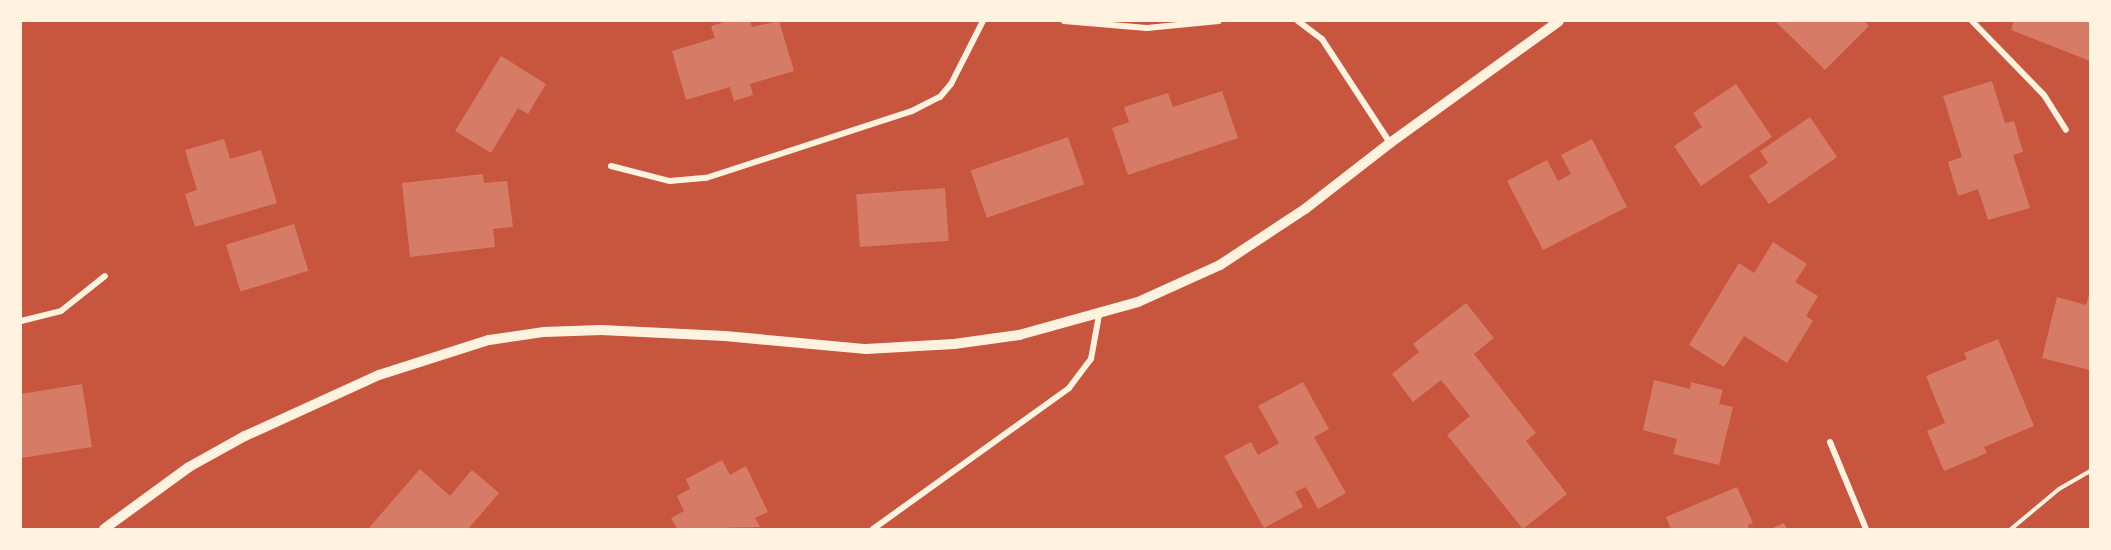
<!DOCTYPE html>
<html>
<head>
<meta charset="utf-8">
<style>
	body { margin:0 }
	#map { position:relative; width:2111px; height:550px; overflow:hidden; background:#c8553d; font-family:"Asap Condensed",sans-serif }
	div>[style] { position:absolute }
	.building>* { inset:0; background:#d67c66; transform-origin:0 0 }
	.path>* { height:4px; margin:-2px; padding:0 2px; transform-origin:2px; border-radius:2px; background:#fff3e0 }
	.minor>* { height:6px; margin:-3px; padding:0 3px; transform-origin:3px; border-radius:3px; background:#fff3e0 }
	.tertiary>* { height:10px; margin:-5px; padding:0 5px; transform-origin:5px; border-radius:5px; background:#fff3e0 }
	span { translate:-50% -50%; white-space:nowrap; text-align:center; line-height:1.15; -webkit-text-stroke:4.5px #fff3e0; paint-order:stroke }
	.frame { position:absolute; inset:0; border:22px solid #fff3e0; pointer-events:none }
</style>
</head>
<body>
<div id="map">
	<div class="building">
		<i style="clip-path:polygon(728px 21px,750px 21px,752px 27px,779px 21px,794px 71px,750px 84px,753px 95px,734px 101px,730px 87px,686px 100px,672px 51px,715px 38px,711px 26px)"></i>
		<i style="clip-path:polygon(1775px 21px,1864px 21px,1869px 26px,1825px 70px)"></i>
		<i style="clip-path:polygon(2014px 21px,2090px 21px,2090px 61px,2011px 30px)"></i>
		<i style="clip-path:polygon(501px 56px,546px 84px,528px 114px,518px 108px,491px 153px,455px 131px)"></i>
		<i style="clip-path:polygon(1992px 81px,2005px 123px,2014px 121px,2023px 152px,2013px 155px,2030px 208px,1988px 220px,1978px 189px,1958px 196px,1948px 162px,1962px 157px,1943px 96px)"></i>
		<i style="clip-path:polygon(1736px 84px,1772px 137px,1701px 186px,1674px 146px,1702px 127px,1693px 113px)"></i>
		<i style="clip-path:polygon(1222px 91px,1238px 138px,1128px 175px,1112px 128px,1129px 122px,1124px 107px,1168px 93px,1173px 107px)"></i>
		<i style="clip-path:polygon(1810px 117px,1837px 157px,1769px 204px,1749px 176px,1768px 163px,1760px 151px)"></i>
		<i style="left:1068px;top:137px;width:50px;height:103px;rotate:71deg"></i>
		<i style="clip-path:polygon(224px 139px,230px 159px,261px 150px,277px 203px,195px 227px,185px 194px,197px 190px,185px 150px)"></i>
		<i style="clip-path:polygon(1592px 139px,1627px 207px,1543px 250px,1507px 181px,1547px 160px,1558px 181px,1571px 174px,1561px 155px)"></i>
		<i style="clip-path:polygon(483px 174px,484px 183px,507px 181px,513px 227px,493px 229px,495px 247px,410px 257px,402px 183px)"></i>
		<i style="left:945px;top:188px;width:53px;height:89px;rotate:86deg"></i>
		<i style="left:294px;top:224px;width:49px;height:71px;rotate:73deg"></i>
		<i style="clip-path:polygon(1773px 242px,1807px 264px,1795px 282px,1818px 296px,1806px 316px,1813px 321px,1787px 363px,1744px 336px,1724px 367px,1689px 345px,1739px 263px,1754px 273px)"></i>
		<i style="clip-path:polygon(2090px 292px,2090px 370px,2042px 358px,2057px 297px,2086px 305px)"></i>
		<i style="clip-path:polygon(1466px 303px,1494px 338px,1474px 354px,1536px 433px,1526px 441px,1567px 494px,1523px 529px,1447px 435px,1470px 416px,1441px 380px,1413px 402px,1392px 374px,1419px 352px,1413px 344px)"></i>
		<i style="clip-path:polygon(1998px 339px,2034px 426px,1984px 447px,1987px 453px,1944px 471px,1927px 431px,1945px 423px,1926px 376px,1967px 359px,1964px 353px)"></i>
		<i style="clip-path:polygon(1654px 380px,1690px 389px,1691px 382px,1723px 390px,1719px 404px,1733px 407px,1719px 465px,1673px 454px,1677px 439px,1643px 430px)"></i>
		<i style="clip-path:polygon(1303px 382px,1329px 429px,1314px 437px,1346px 493px,1318px 509px,1306px 487px,1295px 492px,1303px 507px,1264px 528px,1224px 456px,1251px 442px,1258px 455px,1279px 443px,1258px 406px)"></i>
		<i style="clip-path:polygon(82px 384px,92px 447px,21px 458px,21px 394px)"></i>
		<i style="clip-path:polygon(722px 460px,730px 475px,746px 466px,768px 512px,755px 518px,760px 527px,677px 529px,671px 518px,684px 511px,677px 496px,690px 489px,686px 479px)"></i>
		<i style="clip-path:polygon(420px 469px,450px 496px,472px 470px,499px 493px,468px 529px,368px 529px)"></i>
		<i style="clip-path:polygon(1737px 487px,1753px 523px,1748px 525px,1749px 529px,1671px 529px,1666px 517px)"></i>
		<i style="clip-path:polygon(1784px 523px,1787px 529px,1771px 529px)"></i>
	</div>
	<div class="path">
		<i style="left:2011px;top:529px;width:62px;rotate:-39.8deg"></i>
		<i style="left:2059px;top:489px;width:36px;rotate:-30deg"></i>
	</div>
	<div class="minor">
		<i style="left:1064px;top:21px;width:83px;rotate:4.8deg"></i>
		<i style="left:1147px;top:28px;width:72px;rotate:-5.6deg"></i>
		<i style="left:1298px;top:21px;width:30px;rotate:37deg"></i>
		<i style="left:1322px;top:39px;width:124px;rotate:56.8deg"></i>
		<i style="left:1972px;top:21px;width:103px;rotate:45.8deg"></i>
		<i style="left:2044px;top:95px;width:41px;rotate:57.8deg"></i>
		<i style="left:611px;top:166px;width:61px;rotate:14.3deg"></i>
		<i style="left:670px;top:181px;width:36px;rotate:-5deg"></i>
		<i style="left:706px;top:178px;width:217px;rotate:-18deg"></i>
		<i style="left:912px;top:111px;width:31px;rotate:-27deg"></i>
		<i style="left:940px;top:97px;width:17px;rotate:-50deg"></i>
		<i style="left:951px;top:84px;width:71px;rotate:-63.1deg"></i>
		<i style="left:21px;top:321px;width:41px;rotate:-14deg"></i>
		<i style="left:61px;top:311px;width:56px;rotate:-38.5deg"></i>
		<i style="left:1830px;top:442px;width:94px;rotate:67.5deg"></i>
		<i style="left:873px;top:529px;width:241px;rotate:-35.7deg"></i>
		<i style="left:1069px;top:388px;width:36px;rotate:-53deg"></i>
		<i style="left:1091px;top:359px;width:45px;rotate:-79.7deg"></i>
	</div>
	<div class="tertiary">
		<i style="left:104px;top:529px;width:105px;rotate:-36.1deg"></i>
		<i style="left:189px;top:467px;width:64px;rotate:-29deg"></i>
		<i style="left:245px;top:436px;width:147px;rotate:-24.5deg"></i>
		<i style="left:379px;top:375px;width:115px;rotate:-17.7deg"></i>
		<i style="left:489px;top:340px;width:56px;rotate:-8.3deg"></i>
		<i style="left:544px;top:332px;width:57px;rotate:-2deg"></i>
		<i style="left:601px;top:330px;width:124px;rotate:2.8deg"></i>
		<i style="left:725px;top:336px;width:142px;rotate:5.3deg"></i>
		<i style="left:866px;top:349px;width:88px;rotate:-3.3deg"></i>
		<i style="left:954px;top:344px;width:66px;rotate:-7.9deg"></i>
		<i style="left:1019px;top:335px;width:123px;rotate:-15.5deg"></i>
		<i style="left:1138px;top:302px;width:90px;rotate:-24.3deg"></i>
		<i style="left:1220px;top:265px;width:102px;rotate:-33.4deg"></i>
		<i style="left:1305px;top:209px;width:108px;rotate:-37.8deg"></i>
		<i style="left:1390px;top:143px;width:208px;rotate:-35.8deg"></i>
	</div>
	<div class="frame"></div>
</div>
</body>
</html>
